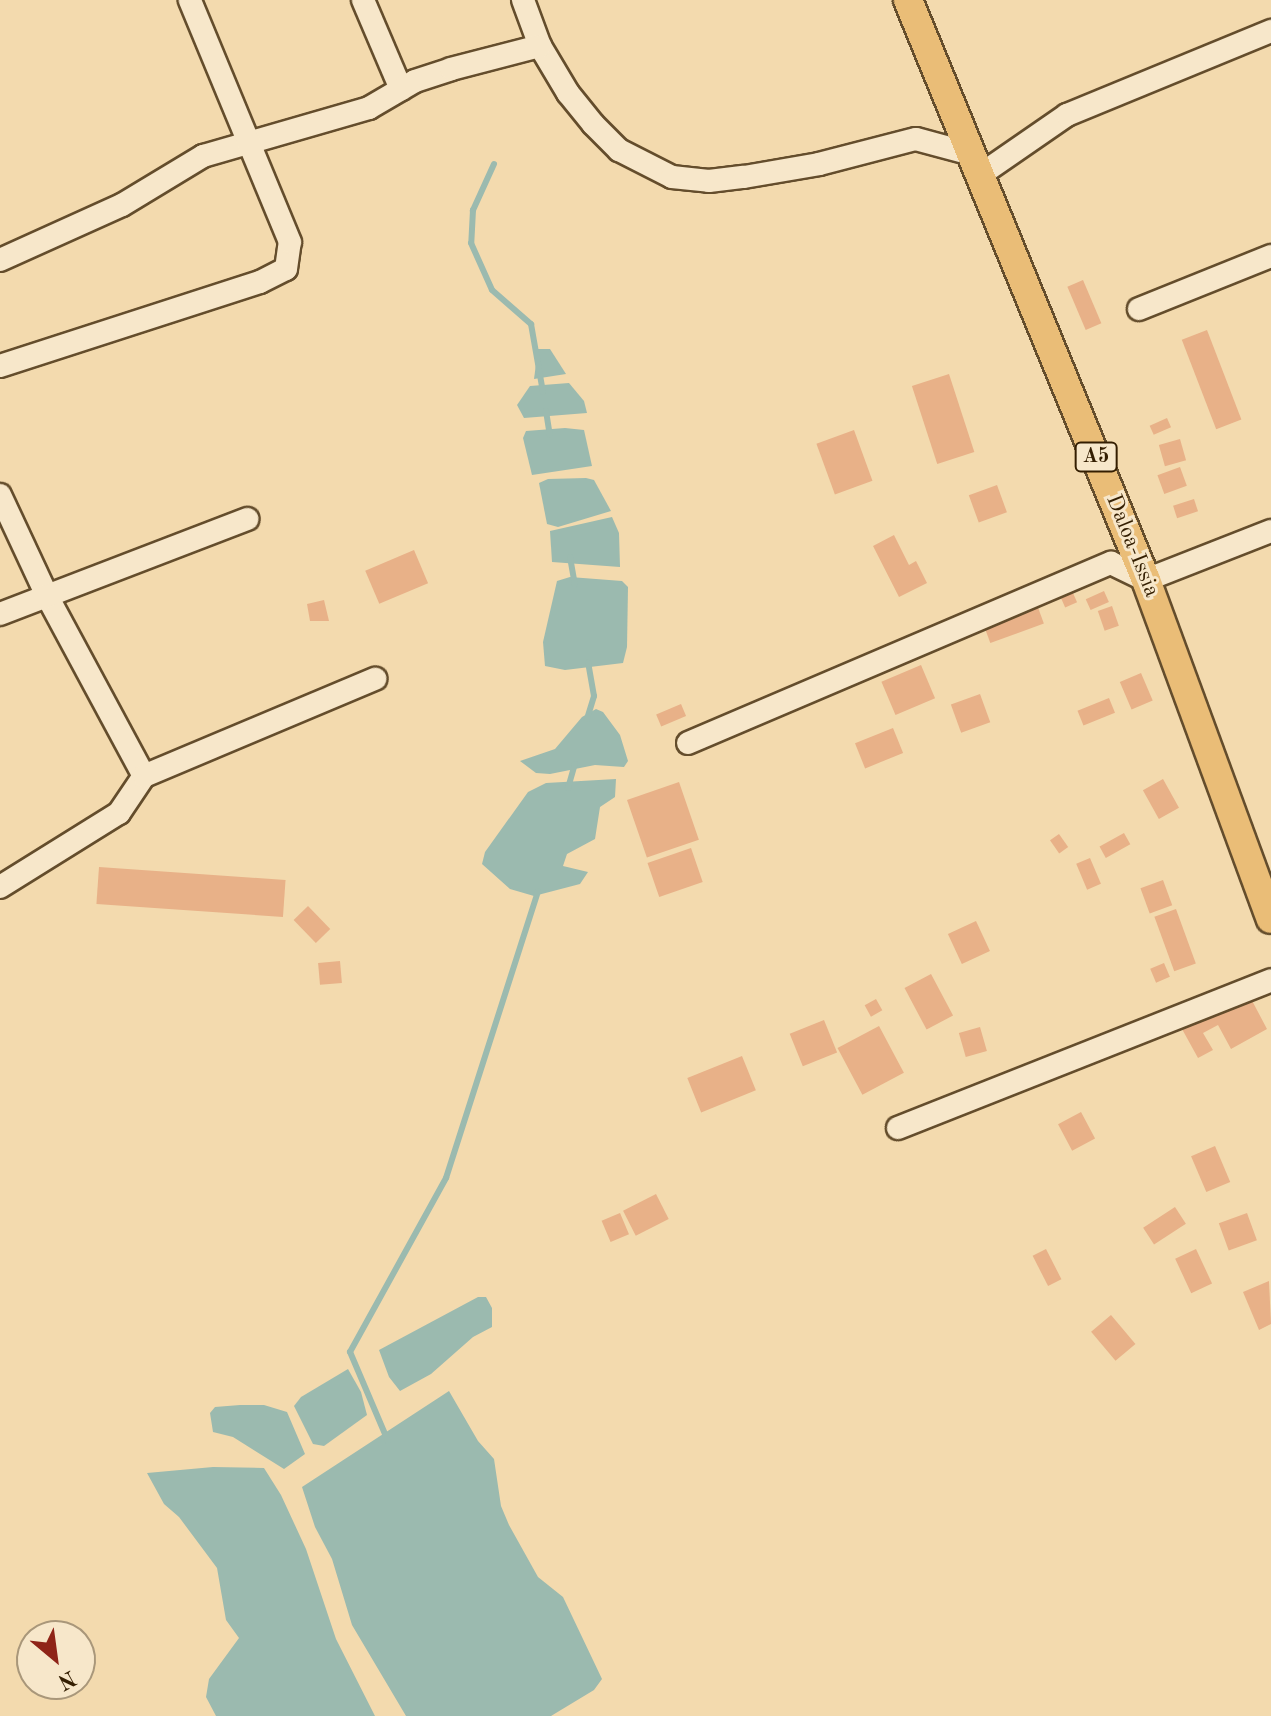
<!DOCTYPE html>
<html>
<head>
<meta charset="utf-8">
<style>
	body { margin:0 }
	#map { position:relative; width:1271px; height:1716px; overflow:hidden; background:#f3daae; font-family:"Old Standard TT",serif }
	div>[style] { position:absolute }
	.water>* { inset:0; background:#9bbaaf }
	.stream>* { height:6px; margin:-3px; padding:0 3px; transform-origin:3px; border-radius:3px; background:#9bbaaf }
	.building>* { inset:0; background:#e8b188; transform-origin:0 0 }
	.roads { filter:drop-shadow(2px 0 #644d2c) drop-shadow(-2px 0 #644d2c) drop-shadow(0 2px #644d2c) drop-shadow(0 -2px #644d2c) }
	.minor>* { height:22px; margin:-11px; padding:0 11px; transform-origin:11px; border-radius:11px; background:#f7e7ca }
	.major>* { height:28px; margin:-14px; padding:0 14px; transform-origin:14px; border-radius:14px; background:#eabd77 }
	span { translate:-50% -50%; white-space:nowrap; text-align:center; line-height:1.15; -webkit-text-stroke:6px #f7e7ca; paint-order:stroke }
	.shield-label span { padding:2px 6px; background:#f7e7ca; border:2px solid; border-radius:6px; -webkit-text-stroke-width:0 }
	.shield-label { font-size:20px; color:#341e01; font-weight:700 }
	.street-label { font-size:22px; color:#341e01 }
	.north { position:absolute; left:16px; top:1620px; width:80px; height:80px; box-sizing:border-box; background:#f7e7ca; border:2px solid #a9977a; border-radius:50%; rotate:151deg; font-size:22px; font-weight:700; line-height:32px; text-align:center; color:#341e01 }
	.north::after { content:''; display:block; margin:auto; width:28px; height:36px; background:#8f2418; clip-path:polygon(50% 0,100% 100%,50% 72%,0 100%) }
</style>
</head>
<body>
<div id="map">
	<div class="water">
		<i style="clip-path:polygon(538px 349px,550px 349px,566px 374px,534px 379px)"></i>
		<i style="clip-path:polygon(569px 383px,584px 401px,587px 413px,524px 418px,517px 405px,530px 386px)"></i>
		<i style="clip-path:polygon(565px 428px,584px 430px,592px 466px,532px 475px,523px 438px,526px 431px)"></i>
		<i style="clip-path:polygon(586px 478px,594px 480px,611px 511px,558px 527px,547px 524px,539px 483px,548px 479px)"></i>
		<i style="clip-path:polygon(612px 517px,619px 533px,620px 567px,552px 562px,550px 531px)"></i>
		<i style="clip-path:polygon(570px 577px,622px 581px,628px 587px,627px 647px,623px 663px,565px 670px,545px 666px,543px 642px,557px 581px)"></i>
		<i style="clip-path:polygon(596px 709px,603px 712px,620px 735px,628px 761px,624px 767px,595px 765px,550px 774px,536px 773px,520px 761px,555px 749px,582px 717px)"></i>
		<i style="clip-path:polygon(616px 779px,615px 797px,600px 807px,595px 839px,567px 854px,563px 866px,588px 872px,580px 884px,534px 896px,510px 889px,482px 864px,485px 852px,528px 792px,546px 783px)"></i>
		<i style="clip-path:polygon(478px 1297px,486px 1297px,492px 1308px,492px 1327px,473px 1337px,431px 1374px,400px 1391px,389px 1377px,379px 1350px)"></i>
		<i style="clip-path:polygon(348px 1369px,361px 1392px,367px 1415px,324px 1446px,313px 1444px,294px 1406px,301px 1397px)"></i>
		<i style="clip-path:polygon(449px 1391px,478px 1441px,494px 1459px,501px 1506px,509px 1525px,538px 1577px,563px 1597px,602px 1679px,594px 1690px,551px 1716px,406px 1716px,352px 1625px,332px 1559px,315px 1527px,302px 1487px)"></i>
		<i style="clip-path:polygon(240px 1405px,264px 1405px,287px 1412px,305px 1454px,284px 1469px,233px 1437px,213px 1432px,210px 1413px,215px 1407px)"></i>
		<i style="clip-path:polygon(213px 1467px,264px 1468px,281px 1495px,306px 1549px,336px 1639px,375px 1716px,216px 1716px,206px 1697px,209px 1679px,239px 1638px,226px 1620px,217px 1568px,179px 1517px,164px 1504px,147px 1473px)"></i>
	</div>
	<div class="stream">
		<i style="left:494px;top:164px;width:51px;rotate:114.5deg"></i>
		<i style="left:473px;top:210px;width:33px;rotate:93deg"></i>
		<i style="left:471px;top:243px;width:51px;rotate:65.9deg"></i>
		<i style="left:492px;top:290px;width:52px;rotate:41.1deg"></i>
		<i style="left:531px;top:324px;width:69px;rotate:80deg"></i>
		<i style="left:546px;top:411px;width:24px;rotate:81deg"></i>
		<i style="left:570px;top:557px;width:28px;rotate:80deg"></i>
		<i style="left:587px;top:719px;width:24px;rotate:-73deg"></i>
		<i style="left:594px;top:696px;width:34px;rotate:-100deg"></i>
		<i style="left:568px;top:788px;width:25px;rotate:-74deg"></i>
		<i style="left:388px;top:1441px;width:97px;rotate:-113.1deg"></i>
		<i style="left:350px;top:1352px;width:199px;rotate:-61.1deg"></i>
		<i style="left:446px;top:1178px;width:301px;rotate:-72.2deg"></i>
	</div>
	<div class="building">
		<i style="left:1083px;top:280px;width:47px;height:17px;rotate:67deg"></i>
		<i style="left:1207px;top:330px;width:96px;height:27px;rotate:69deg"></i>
		<i style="left:949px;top:374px;width:82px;height:39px;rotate:72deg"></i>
		<i style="left:1167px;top:418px;width:10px;height:19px;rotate:66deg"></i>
		<i style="left:854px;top:430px;width:54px;height:40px;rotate:70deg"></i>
		<i style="left:1180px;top:439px;width:22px;height:22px;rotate:74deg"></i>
		<i style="left:1180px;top:467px;width:20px;height:24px;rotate:70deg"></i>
		<i style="left:997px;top:485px;width:29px;height:30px;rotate:70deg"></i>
		<i style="left:1194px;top:499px;width:13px;height:22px;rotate:72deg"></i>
		<i style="clip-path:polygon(894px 535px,909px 565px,916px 561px,927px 583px,899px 597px,873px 546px)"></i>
		<i style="left:414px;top:550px;width:36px;height:53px;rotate:67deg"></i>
		<i style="left:1104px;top:591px;width:12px;height:20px;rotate:66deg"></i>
		<i style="left:1073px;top:593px;width:10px;height:13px;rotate:66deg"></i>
		<i style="clip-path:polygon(324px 600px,329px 621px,310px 621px,307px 604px)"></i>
		<i style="left:1036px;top:602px;width:23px;height:57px;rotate:70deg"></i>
		<i style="left:1112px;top:606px;width:21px;height:15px;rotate:71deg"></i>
		<i style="left:921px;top:665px;width:36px;height:43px;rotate:67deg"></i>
		<i style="left:1141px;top:673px;width:30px;height:23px;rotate:67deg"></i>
		<i style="left:980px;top:694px;width:30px;height:31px;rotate:70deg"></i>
		<i style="left:1109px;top:698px;width:16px;height:34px;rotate:68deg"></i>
		<i style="left:681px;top:704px;width:13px;height:27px;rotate:67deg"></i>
		<i style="left:893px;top:728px;width:27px;height:41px;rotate:68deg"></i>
		<i style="left:1163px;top:779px;width:33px;height:23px;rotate:61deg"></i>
		<i style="left:679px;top:782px;width:61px;height:55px;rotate:71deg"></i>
		<i style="left:1124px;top:833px;width:13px;height:28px;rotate:61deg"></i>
		<i style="left:1059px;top:834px;width:16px;height:11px;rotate:55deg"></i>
		<i style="left:691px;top:848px;width:36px;height:46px;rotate:71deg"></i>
		<i style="left:1090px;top:858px;width:28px;height:15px;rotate:67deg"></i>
		<i style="left:99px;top:867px;width:187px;height:37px;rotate:4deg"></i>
		<i style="left:1163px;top:880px;width:27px;height:24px;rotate:70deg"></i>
		<i style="left:308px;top:906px;width:32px;height:20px;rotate:46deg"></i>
		<i style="left:1176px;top:909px;width:58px;height:23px;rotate:70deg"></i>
		<i style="left:976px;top:921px;width:33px;height:31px;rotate:65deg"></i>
		<i style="left:340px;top:961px;width:22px;height:22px;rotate:85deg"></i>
		<i style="left:1164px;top:963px;width:15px;height:15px;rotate:67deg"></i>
		<i style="left:931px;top:974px;width:47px;height:30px;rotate:62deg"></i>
		<i style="clip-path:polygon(1248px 993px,1267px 1029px,1231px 1049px,1218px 1025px,1203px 1033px,1213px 1050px,1198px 1058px,1182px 1029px)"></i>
		<i style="left:876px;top:999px;width:13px;height:13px;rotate:61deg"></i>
		<i style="left:824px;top:1020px;width:35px;height:37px;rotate:68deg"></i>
		<i style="left:879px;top:1026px;width:53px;height:47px;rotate:62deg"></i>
		<i style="left:980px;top:1027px;width:25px;height:22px;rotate:74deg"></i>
		<i style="left:742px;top:1056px;width:37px;height:59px;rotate:68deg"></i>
		<i style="left:1081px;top:1112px;width:30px;height:26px;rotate:62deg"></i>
		<i style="left:1215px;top:1146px;width:39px;height:26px;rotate:67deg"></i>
		<i style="left:656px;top:1194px;width:28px;height:37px;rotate:63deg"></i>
		<i style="left:1175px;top:1207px;width:20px;height:38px;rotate:57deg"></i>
		<i style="left:620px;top:1213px;width:23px;height:20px;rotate:67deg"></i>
		<i style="left:1247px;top:1213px;width:29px;height:30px;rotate:70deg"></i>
		<i style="left:1046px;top:1249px;width:34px;height:15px;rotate:63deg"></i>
		<i style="left:1196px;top:1249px;width:38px;height:23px;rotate:65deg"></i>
		<i style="clip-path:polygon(1269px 1281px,1271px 1324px,1259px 1330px,1243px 1292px)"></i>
		<i style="left:1111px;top:1315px;width:38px;height:26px;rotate:50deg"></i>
	</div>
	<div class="roads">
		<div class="minor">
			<i style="left:363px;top:0;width:97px;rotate:66.9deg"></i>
			<i style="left:523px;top:0;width:49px;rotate:69.7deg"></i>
			<i style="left:540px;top:46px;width:55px;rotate:59.2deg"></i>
			<i style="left:568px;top:93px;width:40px;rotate:51deg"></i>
			<i style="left:593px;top:124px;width:37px;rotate:45deg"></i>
			<i style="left:619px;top:150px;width:59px;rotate:27deg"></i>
			<i style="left:672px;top:177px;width:37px;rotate:6deg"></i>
			<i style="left:709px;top:181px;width:35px;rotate:-7deg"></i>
			<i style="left:744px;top:177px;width:76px;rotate:-9.8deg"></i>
			<i style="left:819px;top:164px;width:100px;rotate:-14.5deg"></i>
			<i style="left:916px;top:139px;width:58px;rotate:15deg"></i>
			<i style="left:980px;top:175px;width:106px;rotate:-34.6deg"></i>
			<i style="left:1067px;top:115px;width:221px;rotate:-22.4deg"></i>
			<i style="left:0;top:260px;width:134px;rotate:-24.3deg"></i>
			<i style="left:122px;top:205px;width:95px;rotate:-31.2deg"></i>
			<i style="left:203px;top:156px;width:173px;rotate:-16.1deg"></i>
			<i style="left:369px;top:108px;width:53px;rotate:-30.4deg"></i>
			<i style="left:415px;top:81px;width:38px;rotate:-18deg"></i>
			<i style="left:451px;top:69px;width:92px;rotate:-14.5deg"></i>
			<i style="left:1139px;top:309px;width:142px;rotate:-21.9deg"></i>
			<i style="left:0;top:366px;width:273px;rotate:-17.9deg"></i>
			<i style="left:260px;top:282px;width:29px;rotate:-27deg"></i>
			<i style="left:286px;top:269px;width:27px;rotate:-82deg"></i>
			<i style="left:290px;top:242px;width:262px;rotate:-112.5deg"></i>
			<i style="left:0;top:495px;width:111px;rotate:65deg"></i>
			<i style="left:47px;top:596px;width:204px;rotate:61.7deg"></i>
			<i style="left:0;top:614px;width:265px;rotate:-21deg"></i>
			<i style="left:688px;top:743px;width:460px;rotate:-23.1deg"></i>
			<i style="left:1111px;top:563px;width:39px;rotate:26deg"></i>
			<i style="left:1146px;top:580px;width:134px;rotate:-21.4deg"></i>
			<i style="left:0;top:887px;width:140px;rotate:-31.9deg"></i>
			<i style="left:119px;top:813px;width:45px;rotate:-56deg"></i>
			<i style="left:144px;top:776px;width:251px;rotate:-22.8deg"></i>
			<i style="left:898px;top:1128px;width:401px;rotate:-21.6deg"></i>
		</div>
		<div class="major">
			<i style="left:908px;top:0;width:627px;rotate:67.69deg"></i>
			<i style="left:1146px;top:580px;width:361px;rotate:69.8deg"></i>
		</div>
	</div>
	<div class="shield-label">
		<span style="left:1096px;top:457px">A5</span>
	</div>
	<div class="street-label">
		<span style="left:1132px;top:546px;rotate:68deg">Daloa-Issia</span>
	</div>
	<div class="north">N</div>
</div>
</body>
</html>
